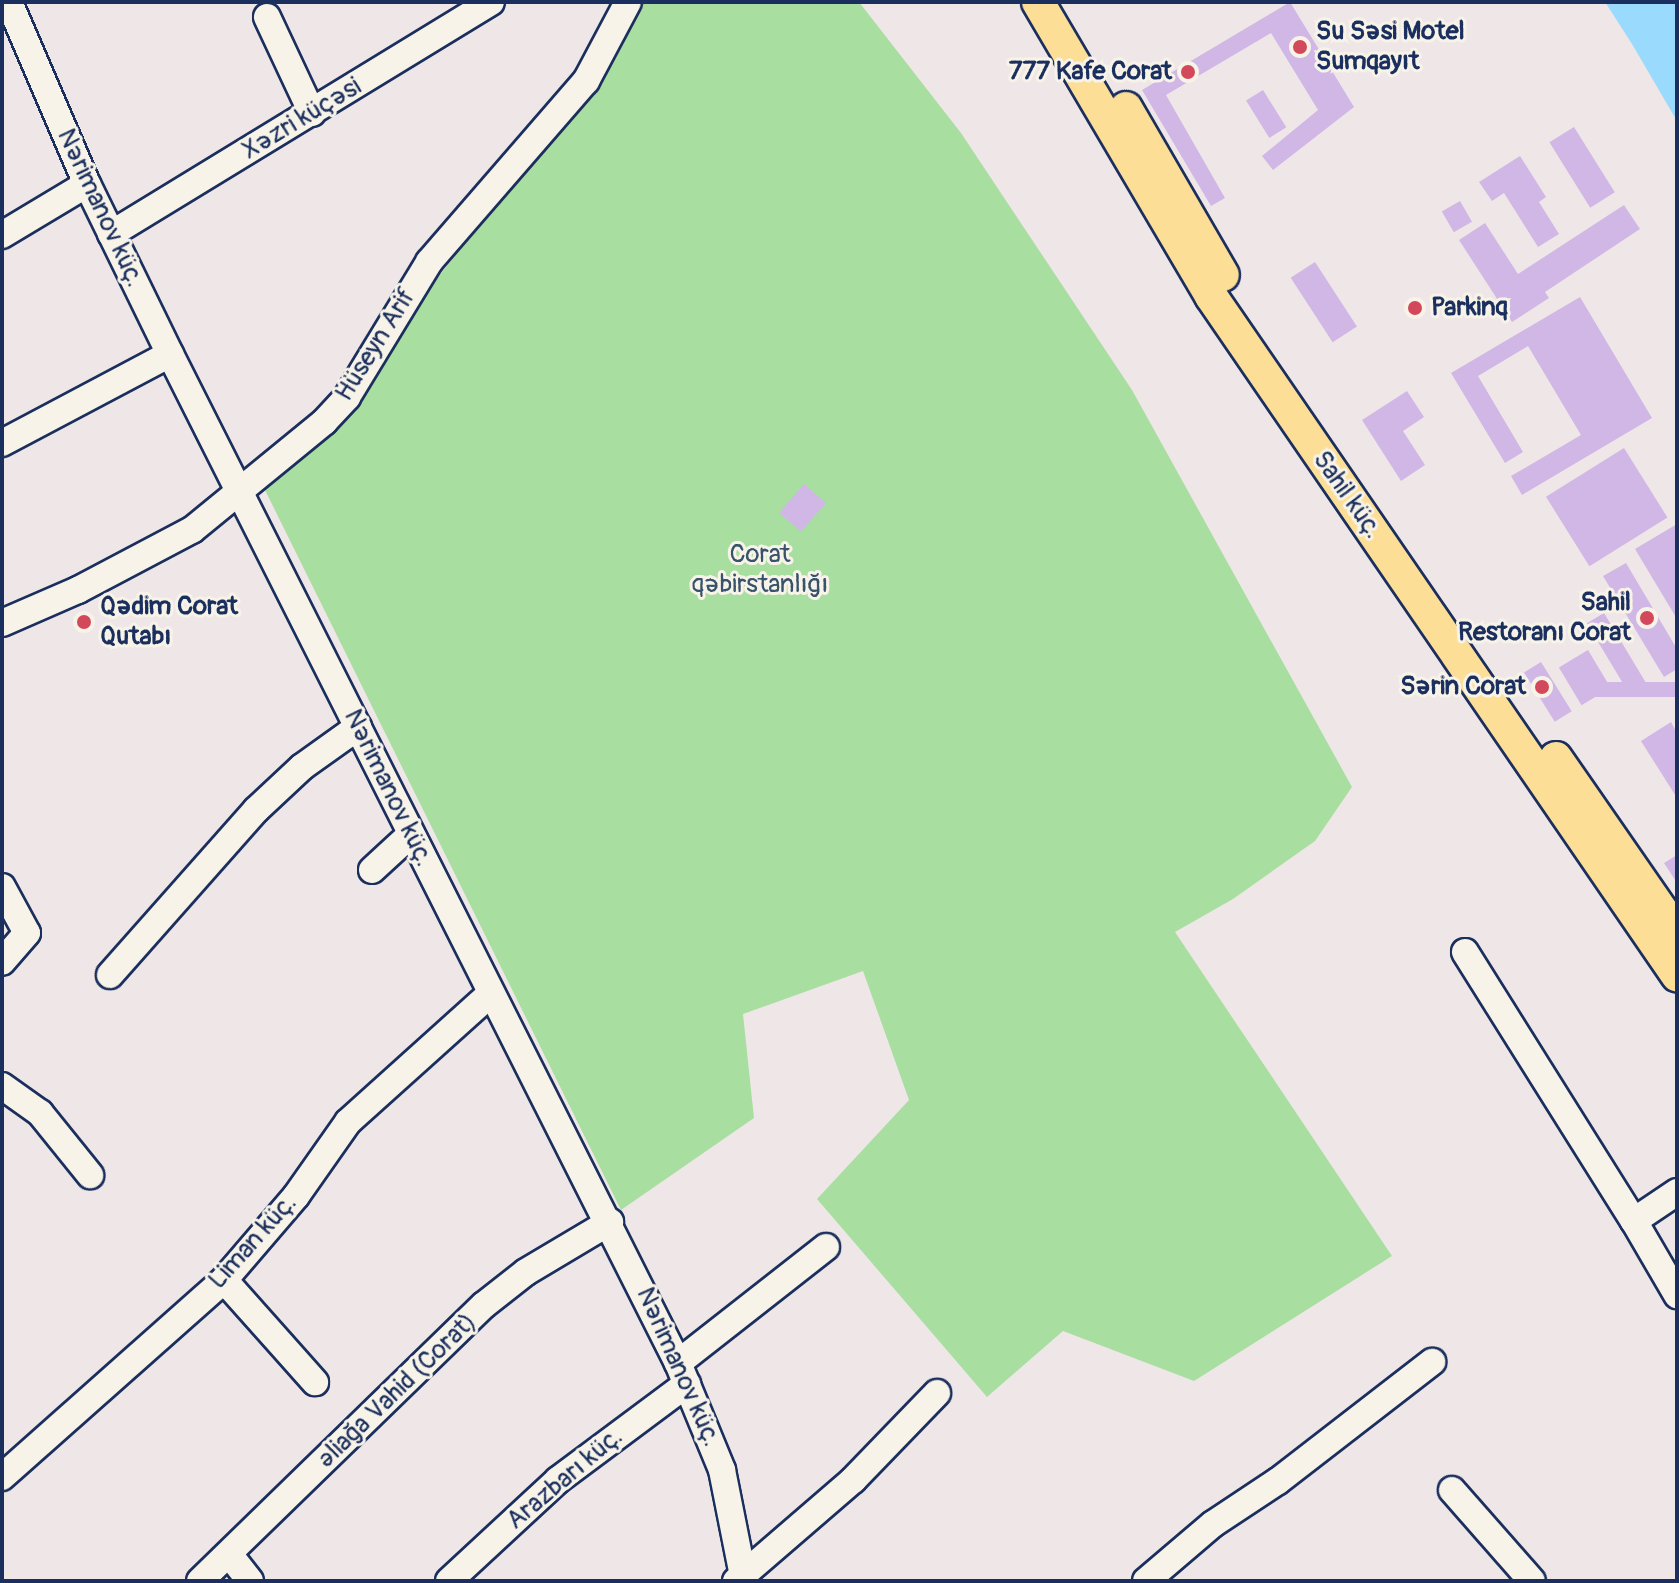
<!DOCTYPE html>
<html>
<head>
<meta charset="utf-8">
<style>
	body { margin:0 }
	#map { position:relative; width:1679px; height:1583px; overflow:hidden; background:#efe7e7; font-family:Pangolin,sans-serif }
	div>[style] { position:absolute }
	.green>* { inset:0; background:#a9dea1 }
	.water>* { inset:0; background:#9adafc }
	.building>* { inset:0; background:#d0b7e5; transform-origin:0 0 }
	.roads { filter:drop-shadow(2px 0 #1b2f5e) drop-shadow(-2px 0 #1b2f5e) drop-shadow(0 2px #1b2f5e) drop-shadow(0 -2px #1b2f5e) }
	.minor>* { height:26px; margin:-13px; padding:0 13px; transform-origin:13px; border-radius:13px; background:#f7f3e8 }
	.major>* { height:32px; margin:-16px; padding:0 16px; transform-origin:16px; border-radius:16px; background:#fcde96 }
	.dots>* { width:22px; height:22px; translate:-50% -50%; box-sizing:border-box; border:4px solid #f7f3e8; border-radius:50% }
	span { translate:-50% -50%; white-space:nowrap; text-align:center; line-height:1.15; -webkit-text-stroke:6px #f7f3e8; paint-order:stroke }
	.poi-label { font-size:26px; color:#1b2f5e; font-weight:700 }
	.left { translate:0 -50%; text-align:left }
	.right { translate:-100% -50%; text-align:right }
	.street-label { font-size:26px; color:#1b2f5e }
	.park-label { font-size:26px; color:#37526b }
	.frame { position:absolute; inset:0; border:4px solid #1b2f5e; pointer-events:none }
</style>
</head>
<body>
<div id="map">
	<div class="green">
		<i style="clip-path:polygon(643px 2px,859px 2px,961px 133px,1132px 390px,1352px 787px,1315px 841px,1233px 899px,1175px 932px,1392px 1256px,1194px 1381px,1063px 1331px,987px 1397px,817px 1199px,909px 1100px,863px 971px,743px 1014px,754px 1118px,621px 1210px,262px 484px,350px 412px,427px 291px,521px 173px,574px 118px,623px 44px)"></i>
	</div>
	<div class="water">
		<i style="clip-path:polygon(1605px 2px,1677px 2px,1677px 121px,1632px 44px)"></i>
	</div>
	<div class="building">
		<i style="clip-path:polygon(1290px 2px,1354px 107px,1273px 170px,1262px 156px,1318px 110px,1271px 33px,1166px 95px,1225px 198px,1211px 206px,1142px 90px)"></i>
		<i style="left:1263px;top:90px;width:44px;height:20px;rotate:58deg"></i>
		<i style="left:1574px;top:127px;width:77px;height:29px;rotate:58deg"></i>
		<i style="clip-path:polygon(1520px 156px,1546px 197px,1539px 202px,1559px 234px,1538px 247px,1504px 193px,1492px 201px,1479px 182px)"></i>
		<i style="left:1460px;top:201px;width:24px;height:21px;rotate:60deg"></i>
		<i style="clip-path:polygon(1624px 205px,1640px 229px,1545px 292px,1549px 298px,1512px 322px,1459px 240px,1485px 223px,1518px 274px)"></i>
		<i style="left:1315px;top:262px;width:77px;height:29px;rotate:57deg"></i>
		<i style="clip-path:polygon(1580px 297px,1652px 418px,1522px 495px,1511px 476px,1581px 435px,1528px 346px,1478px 376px,1523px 452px,1505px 463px,1451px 373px)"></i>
		<i style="clip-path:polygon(1407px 391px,1424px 417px,1403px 431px,1425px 465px,1401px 481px,1362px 420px)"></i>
		<i style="left:1624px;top:448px;width:82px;height:92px;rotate:58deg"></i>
		<i style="left:804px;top:484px;width:29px;height:38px;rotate:41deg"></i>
		<i style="clip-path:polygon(1677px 524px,1677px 619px,1635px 549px)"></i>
		<i style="clip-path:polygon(1626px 563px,1677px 649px,1677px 669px,1664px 677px,1603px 576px)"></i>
		<i style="left:1604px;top:613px;width:82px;height:20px;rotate:59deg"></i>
		<i style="left:1588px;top:650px;width:44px;height:34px;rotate:59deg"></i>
		<i style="left:1541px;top:662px;width:58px;height:20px;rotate:58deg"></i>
		<i style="left:1677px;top:682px;width:15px;height:81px;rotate:90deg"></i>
		<i style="clip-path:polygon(1671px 722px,1677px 733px,1677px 798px,1641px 741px)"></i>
		<i style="clip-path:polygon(1677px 855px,1677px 883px,1664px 863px)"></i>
	</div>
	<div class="roads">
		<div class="minor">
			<i style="left:9px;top:2px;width:198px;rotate:66.8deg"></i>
			<i style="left:87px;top:184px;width:189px;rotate:64deg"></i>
			<i style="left:170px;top:354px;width:1130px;rotate:63.28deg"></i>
			<i style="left:678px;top:1363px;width:116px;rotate:67.6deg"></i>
			<i style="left:722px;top:1470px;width:113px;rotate:78.8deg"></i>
			<i style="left:267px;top:17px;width:106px;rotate:64.9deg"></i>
			<i style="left:111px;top:234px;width:445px;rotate:-31.4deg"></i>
			<i style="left:2px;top:235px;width:99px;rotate:-31deg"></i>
			<i style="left:2px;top:443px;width:190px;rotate:-27.9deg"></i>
			<i style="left:2px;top:623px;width:83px;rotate:-23.5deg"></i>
			<i style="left:78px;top:590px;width:129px;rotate:-27.8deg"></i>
			<i style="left:192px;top:530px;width:171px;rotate:-39.3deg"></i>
			<i style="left:324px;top:422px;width:34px;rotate:-47deg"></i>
			<i style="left:347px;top:397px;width:158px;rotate:-58.7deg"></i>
			<i style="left:429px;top:262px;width:240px;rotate:-49.1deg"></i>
			<i style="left:586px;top:81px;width:89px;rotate:-62deg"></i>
			<i style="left:372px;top:870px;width:52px;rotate:-42.6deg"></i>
			<i style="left:2px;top:887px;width:52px;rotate:61.5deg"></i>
			<i style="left:27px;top:933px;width:38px;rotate:131deg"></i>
			<i style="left:1465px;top:952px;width:318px;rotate:57.9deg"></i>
			<i style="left:110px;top:975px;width:220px;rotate:-48.5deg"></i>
			<i style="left:256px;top:810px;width:63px;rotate:-43.1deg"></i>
			<i style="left:302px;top:767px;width:69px;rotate:-35.5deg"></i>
			<i style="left:2px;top:1086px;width:47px;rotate:35.4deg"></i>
			<i style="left:40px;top:1113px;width:80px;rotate:51.1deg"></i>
			<i style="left:1677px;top:1192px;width:52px;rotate:146deg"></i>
			<i style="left:1634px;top:1221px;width:86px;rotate:59.8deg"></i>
			<i style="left:224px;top:1280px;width:137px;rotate:48.3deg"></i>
			<i style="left:678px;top:1363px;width:188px;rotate:-38.1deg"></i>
			<i style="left:2px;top:1477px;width:297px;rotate:-41.6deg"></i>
			<i style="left:224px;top:1280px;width:111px;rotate:-49.4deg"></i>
			<i style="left:296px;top:1196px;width:90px;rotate:-54.9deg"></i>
			<i style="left:348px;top:1122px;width:191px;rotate:-42deg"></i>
			<i style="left:1452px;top:1490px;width:121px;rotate:48.7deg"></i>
			<i style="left:229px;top:1554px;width:34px;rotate:52deg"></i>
			<i style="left:200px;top:1581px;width:396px;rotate:-44.2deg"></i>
			<i style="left:484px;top:1305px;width:53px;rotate:-38.2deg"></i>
			<i style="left:526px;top:1272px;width:98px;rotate:-30.8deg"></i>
			<i style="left:449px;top:1581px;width:149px;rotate:-42.8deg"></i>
			<i style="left:558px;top:1480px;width:161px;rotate:-36.7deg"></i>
			<i style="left:736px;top:1581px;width:155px;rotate:-40.8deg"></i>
			<i style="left:853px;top:1480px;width:121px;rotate:-46deg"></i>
			<i style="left:1146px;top:1581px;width:88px;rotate:-40.4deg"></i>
			<i style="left:1213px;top:1524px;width:78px;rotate:-33.5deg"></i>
			<i style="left:1278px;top:1481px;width:195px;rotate:-37.7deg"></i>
		</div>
		<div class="major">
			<i style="left:1038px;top:2px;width:341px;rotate:59.5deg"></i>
			<i style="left:1211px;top:296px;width:824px;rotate:55.54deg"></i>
			<i style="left:1126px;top:108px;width:193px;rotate:59.9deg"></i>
			<i style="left:1556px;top:758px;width:213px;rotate:55.3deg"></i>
		</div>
	</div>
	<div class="dots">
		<i style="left:1300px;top:47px;background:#d1495b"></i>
		<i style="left:1188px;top:72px;background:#d1495b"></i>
		<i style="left:1415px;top:308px;background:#d1495b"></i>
		<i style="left:1647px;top:618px;background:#d1495b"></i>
		<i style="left:84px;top:622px;background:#d1495b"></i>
		<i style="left:1542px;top:687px;background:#d1495b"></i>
	</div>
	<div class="poi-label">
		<span class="left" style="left:1316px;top:47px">Su Səsi Motel<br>Sumqayıt</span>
		<span class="right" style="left:1172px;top:72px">777 Kafe Corat</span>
		<span class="left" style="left:1431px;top:308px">Parkinq</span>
		<span class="right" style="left:1631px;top:618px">Sahil<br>Restoranı Corat</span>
		<span class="left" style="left:100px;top:622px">Qədim Corat<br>Qutabı</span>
		<span class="right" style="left:1526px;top:687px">Sərin Corat</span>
	</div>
	<div class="street-label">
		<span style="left:302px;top:119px;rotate:-31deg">Xəzri küçəsi</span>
		<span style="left:100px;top:208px;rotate:65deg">Nərimanov küç.</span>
		<span style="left:376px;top:345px;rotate:-58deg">Hüseyn Arif</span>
		<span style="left:1347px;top:495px;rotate:55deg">Sahil küç.</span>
		<span style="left:388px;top:788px;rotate:64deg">Nərimanov küç.</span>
		<span style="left:253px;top:1242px;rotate:-48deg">Liman küç.</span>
		<span style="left:678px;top:1367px;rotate:66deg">Nərimanov küç.</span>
		<span style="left:397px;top:1391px;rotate:-44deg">Əliağa Vahid (Corat)</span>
		<span style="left:565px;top:1479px;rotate:-40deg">Arazbarı küç.</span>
	</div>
	<div class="park-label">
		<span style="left:760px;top:570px">Corat<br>qəbirstanlığı</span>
	</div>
	<div class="frame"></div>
</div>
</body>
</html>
